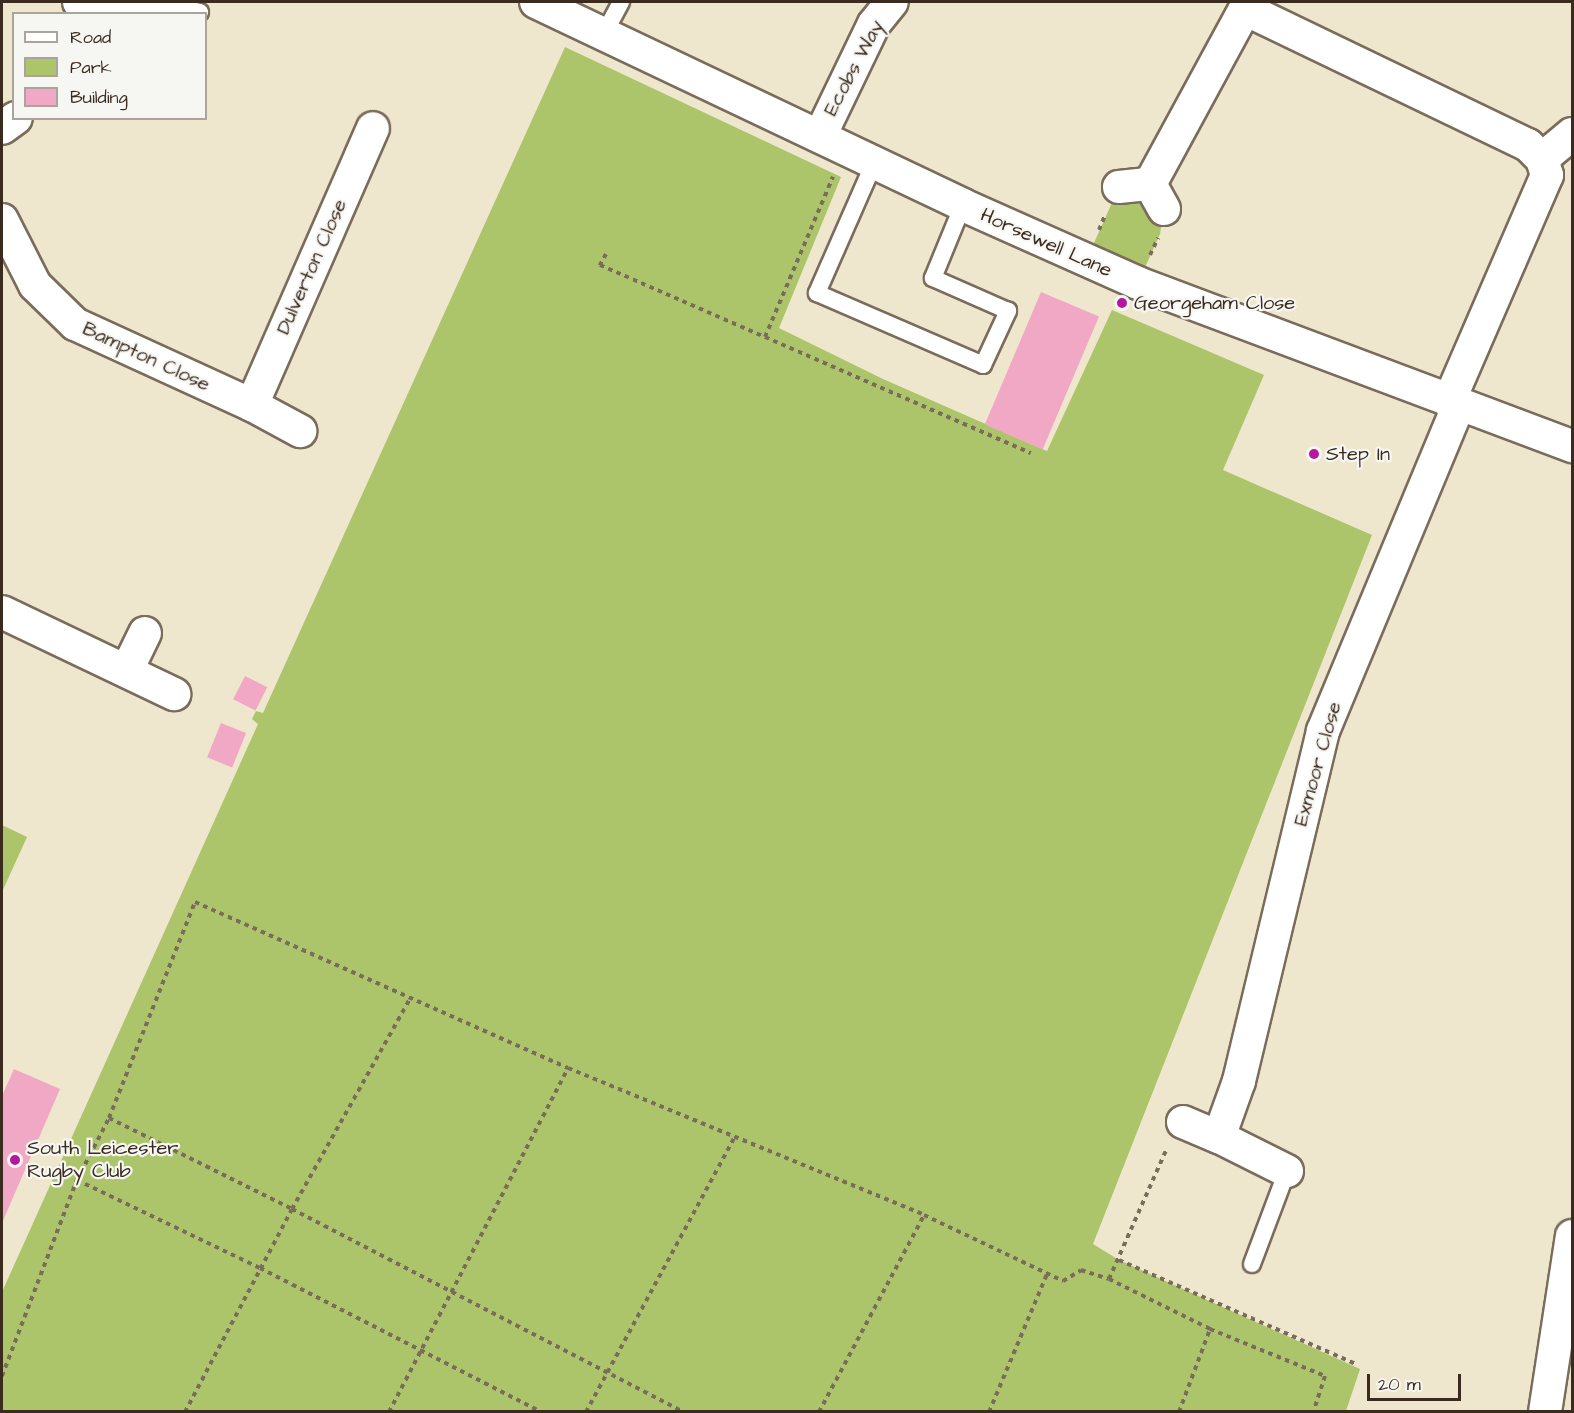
<!DOCTYPE html>
<html>
<head>
<meta charset="utf-8">
<style>
	body { margin:0 }
	#map { position:relative; width:1574px; height:1413px; overflow:hidden; background:#eee6cd; font-family:"Architects Daughter",sans-serif }
	div>[style] { position:absolute }
	.green>* { inset:0; background:#adc56a }
	.building>* { inset:0; background:#f0a8c5; transform-origin:0 0 }
	.path>* { height:4px; margin-top:-2px; transform-origin:0; background:repeating-linear-gradient(90deg,#7a6c5b 0 4.5px,transparent 0 9px) }
	.roads { filter:drop-shadow(2px 0 #7a6c5b) drop-shadow(-2px 0 #7a6c5b) drop-shadow(0 2px #7a6c5b) drop-shadow(0 -2px #7a6c5b) }
	.lane>* { height:16px; margin:-8px; padding:0 8px; transform-origin:8px; border-radius:8px; background:#fff }
	.street>* { height:32px; margin:-16px; padding:0 16px; transform-origin:16px; border-radius:16px; background:#fff }
	.dots>* { width:16px; height:16px; translate:-50% -50%; box-sizing:border-box; border:3px solid #f6f6f2; border-radius:50% }
	span { translate:-50% -50%; white-space:nowrap; text-align:center; line-height:1.15; -webkit-text-stroke:4.5px #f6f6f2; paint-order:stroke }
	.street-label { font-size:20px; color:#3b2a1e }
	.poi-label { font-size:20px; color:#3b2a1e }
	.left { translate:0 -50%; text-align:left }
	.frame { position:absolute; inset:0; border:3px solid #3b2a1e; pointer-events:none }
	.legend { position:absolute; left:12px; top:12px; width:195px; height:108px; box-sizing:border-box; background:#f6f6f2; border:2px solid #aba49d; margin:0; padding:8px 10px; list-style:none; font-size:18px; color:#3b2a1e }
	.legend li { display:flex; align-items:center; gap:12px; height:30px }
	.legend b { width:30px; border:2px solid #aba49d }
	.scale { position:absolute; left:1367px; top:1374px; width:94px; height:27px; box-sizing:border-box; border:3px solid #3b2a1e; border-top:0; padding-left:8px; font-size:18px; line-height:21px; white-space:nowrap; color:#3b2a1e; -webkit-text-stroke:4px #f6f6f2; paint-order:stroke }
</style>
</head>
<body>
<div id="map">
	<div class="green">
		<i style="clip-path:polygon(565px 47px,841px 177px,779px 328px,883px 379px,1047px 451px,1112px 310px,1264px 375px,1223px 470px,1372px 535px,1093px 1244px,1119px 1260px,1360px 1369px,1346px 1411px,2px 1412px,2px 1292px,258px 724px,252px 719px,256px 711px,263px 713px)"></i>
		<i style="clip-path:polygon(1119px 187px,1164px 209px,1160px 234px,1138px 283px,1086px 261px)"></i>
		<i style="clip-path:polygon(2px 825px,27px 837px,2px 892px)"></i>
	</div>
	<div class="building">
		<i style="left:1041px;top:292px;width:63px;height:144px;rotate:23deg"></i>
		<i style="left:245px;top:676px;width:25px;height:26px;rotate:27deg"></i>
		<i style="left:221px;top:723px;width:27px;height:37px;rotate:22deg"></i>
		<i style="clip-path:polygon(14px 1069px,60px 1089px,2px 1223px,2px 1096px)"></i>
	</div>
	<div class="path">
		<i style="left:1099px;top:230px;width:16px;rotate:-68deg"></i>
		<i style="left:606px;top:254px;width:13px;rotate:119deg"></i>
		<i style="left:600px;top:265px;width:180px;rotate:23.6deg"></i>
		<i style="left:765px;top:337px;width:174px;rotate:-67deg"></i>
		<i style="left:1150px;top:255px;width:19px;rotate:-65deg"></i>
		<i style="left:765px;top:337px;width:290px;rotate:23.6deg"></i>
		<i style="left:109px;top:1118px;width:204px;rotate:26.4deg"></i>
		<i style="left:292px;top:1209px;width:441px;rotate:27.4deg"></i>
		<i style="left:77px;top:1180px;width:203px;rotate:25.7deg"></i>
		<i style="left:260px;top:1268px;width:316px;rotate:27.1deg"></i>
		<i style="left:1119px;top:1260px;width:257px;rotate:23.7deg"></i>
		<i style="left:1109px;top:1279px;width:143px;rotate:-66.1deg"></i>
		<i style="left:2px;top:1376px;width:210px;rotate:-69.1deg"></i>
		<i style="left:77px;top:1180px;width:70px;rotate:-62.7deg"></i>
		<i style="left:109px;top:1118px;width:232px;rotate:-68.3deg"></i>
		<i style="left:195px;top:902px;width:408px;rotate:24deg"></i>
		<i style="left:568px;top:1068px;width:385px;rotate:22.4deg"></i>
		<i style="left:924px;top:1215px;width:154px;rotate:25.4deg"></i>
		<i style="left:1063px;top:1281px;width:21px;rotate:-31deg"></i>
		<i style="left:1081px;top:1270px;width:29px;rotate:18deg"></i>
		<i style="left:1109px;top:1279px;width:113px;rotate:26.3deg"></i>
		<i style="left:1210px;top:1329px;width:124px;rotate:22.2deg"></i>
		<i style="left:1325px;top:1376px;width:38px;rotate:108deg"></i>
		<i style="left:185px;top:1412px;width:229px;rotate:-62.2deg"></i>
		<i style="left:292px;top:1209px;width:241px;rotate:-60.7deg"></i>
		<i style="left:389px;top:1412px;width:388px;rotate:-62.5deg"></i>
		<i style="left:586px;top:1412px;width:313px;rotate:-61.6deg"></i>
		<i style="left:819px;top:1412px;width:223px;rotate:-61.9deg"></i>
		<i style="left:989px;top:1412px;width:150px;rotate:-67.2deg"></i>
		<i style="left:1179px;top:1412px;width:89px;rotate:-69.5deg"></i>
	</div>
	<div class="roads">
		<div class="lane">
			<i style="left:128px;top:4px;width:37px"></i>
			<i style="left:165px;top:4px;width:36px;rotate:13deg"></i>
			<i style="left:604px;top:34px;width:36px;rotate:-62deg"></i>
			<i style="left:874px;top:163px;width:142px;rotate:113.7deg"></i>
			<i style="left:817px;top:293px;width:181px;rotate:23.4deg"></i>
			<i style="left:983px;top:365px;width:60px;rotate:-65.2deg"></i>
			<i style="left:1008px;top:311px;width:82px;rotate:-156.3deg"></i>
			<i style="left:933px;top:278px;width:79px;rotate:-67.7deg"></i>
			<i style="left:1252px;top:1264px;width:99px;rotate:-69.4deg"></i>
		</div>
		<div class="street">
			<i style="left:79px;top:2px;width:6px;rotate:45deg"></i>
			<i style="left:83px;top:6px;width:45px;rotate:-2.5deg"></i>
			<i style="left:536px;top:2px;width:473px;rotate:25.4deg"></i>
			<i style="left:963px;top:205px;width:192px;rotate:24deg"></i>
			<i style="left:1138px;top:283px;width:464px;rotate:20.6deg"></i>
			<i style="left:1249px;top:2px;width:8px;rotate:120deg"></i>
			<i style="left:1245px;top:9px;width:314px;rotate:25.7deg"></i>
			<i style="left:1528px;top:145px;width:20px;rotate:45deg"></i>
			<i style="left:1542px;top:159px;width:17px;rotate:73deg"></i>
			<i style="left:1547px;top:175px;width:247px;rotate:113.4deg"></i>
			<i style="left:2px;top:128px;width:17px;rotate:-36deg"></i>
			<i style="left:820px;top:136px;width:124px;rotate:-64.3deg"></i>
			<i style="left:874px;top:24px;width:28px;rotate:-51deg"></i>
			<i style="left:1542px;top:159px;width:39px;rotate:-40deg"></i>
			<i style="left:1119px;top:187px;width:31px;rotate:-6deg"></i>
			<i style="left:1164px;top:209px;width:29px;rotate:-119deg"></i>
			<i style="left:1150px;top:184px;width:199px;rotate:-61.5deg"></i>
			<i style="left:2px;top:220px;width:73px;rotate:63.1deg"></i>
			<i style="left:35px;top:285px;width:56px;rotate:44.3deg"></i>
			<i style="left:75px;top:324px;width:195px;rotate:24.6deg"></i>
			<i style="left:252px;top:405px;width:55px;rotate:28.4deg"></i>
			<i style="left:252px;top:405px;width:302px;rotate:-66.4deg"></i>
			<i style="left:2px;top:612px;width:191px;rotate:25.5deg"></i>
			<i style="left:127px;top:670px;width:41px;rotate:-64.1deg"></i>
			<i style="left:1183px;top:1122px;width:39px;rotate:23deg"></i>
			<i style="left:1287px;top:1171px;width:76px;rotate:-153.4deg"></i>
			<i style="left:1219px;top:1137px;width:59px;rotate:-70.3deg"></i>
			<i style="left:1239px;top:1081px;width:360px;rotate:-76.5deg"></i>
			<i style="left:1323px;top:731px;width:353px;rotate:-67.4deg"></i>
			<i style="left:1545px;top:1412px;width:178px;rotate:-81.3deg"></i>
		</div>
	</div>
	<div class="dots">
		<i style="left:1122px;top:303px;background:#b5179e"></i>
		<i style="left:1314px;top:454px;background:#b5179e"></i>
		<i style="left:15px;top:1160px;background:#b5179e"></i>
	</div>
	<div class="street-label">
		<span style="left:854px;top:68px;rotate:-62deg">Ecobs Way</span>
		<span style="left:1046px;top:243px;rotate:24deg">Horsewell Lane</span>
		<span style="left:312px;top:267px;rotate:-66deg">Dulverton Close</span>
		<span style="left:146px;top:357px;rotate:25deg">Bampton Close</span>
		<span style="left:1318px;top:764px;rotate:-74deg">Exmoor Close</span>
	</div>
	<div class="poi-label">
		<span class="left" style="left:1134px;top:303px">Georgeham Close</span>
		<span class="left" style="left:1326px;top:454px">Step In</span>
		<span class="left" style="left:27px;top:1160px">South Leicester<br>Rugby Club</span>
	</div>
	<div class="frame"></div>
	<ul class="legend">
	<li><b style="height:8px;background:#fff"></b>Road</li>
	<li><b style="height:16px;background:#adc56a"></b>Park</li>
	<li><b style="height:16px;background:#f0a8c5"></b>Building</li>
	</ul>
	<div class="scale">20 m</div>
</div>
</body>
</html>
